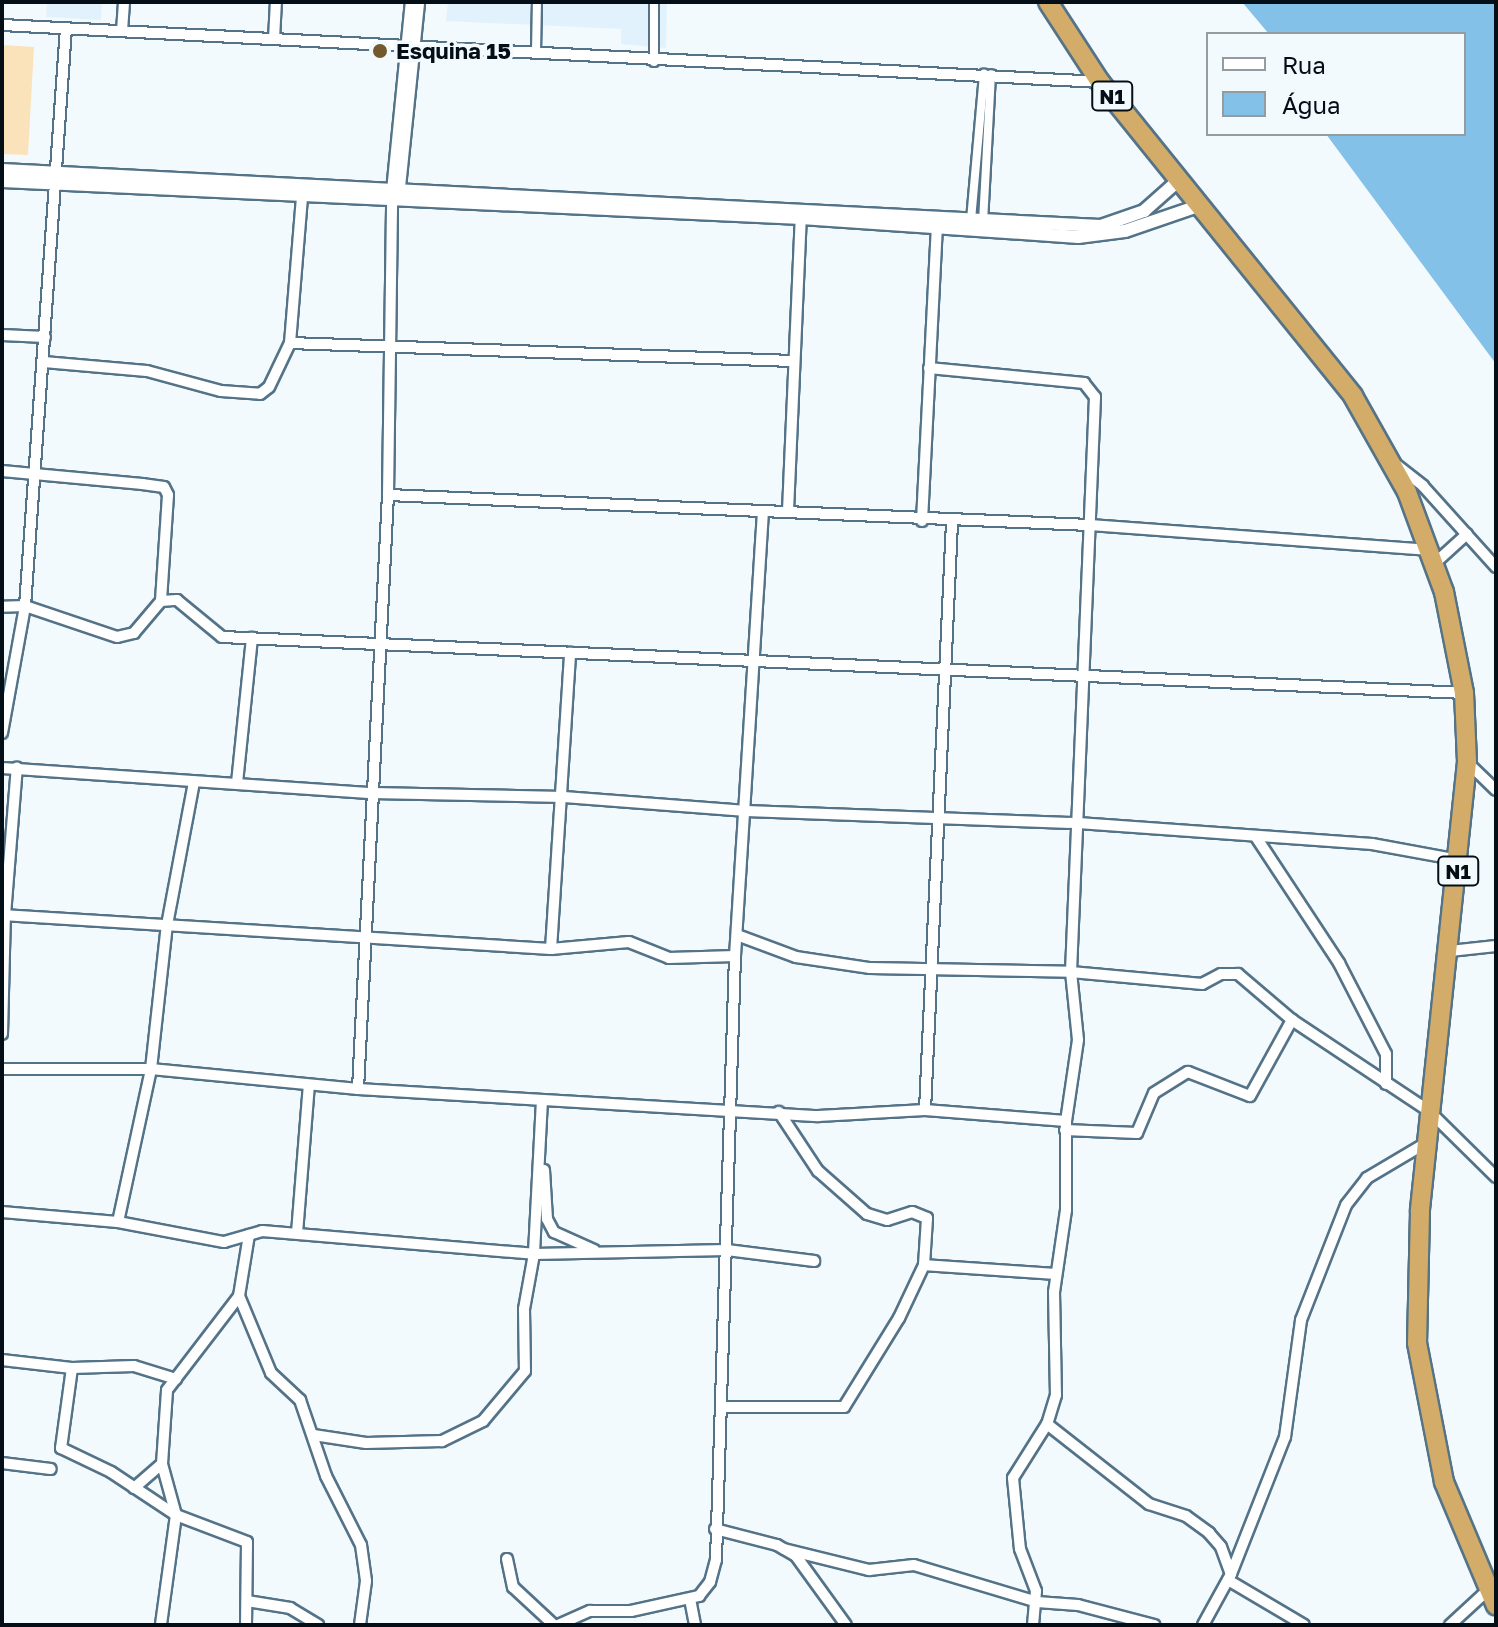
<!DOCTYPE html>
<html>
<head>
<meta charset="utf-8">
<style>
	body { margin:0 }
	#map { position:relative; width:1498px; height:1627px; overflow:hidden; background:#f3fafe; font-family:"Golos Text",sans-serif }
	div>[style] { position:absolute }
	.built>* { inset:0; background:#e1f2fd }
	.green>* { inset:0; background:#fae2bb }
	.water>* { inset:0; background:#83c1e8 }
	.roads { filter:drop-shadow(2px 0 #547388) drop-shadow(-2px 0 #547388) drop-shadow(0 2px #547388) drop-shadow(0 -2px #547388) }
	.pedestrian>* { height:8px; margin:-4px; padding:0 4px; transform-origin:4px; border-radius:4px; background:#fff }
	.minor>* { height:10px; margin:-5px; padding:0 5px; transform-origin:5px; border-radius:5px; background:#fff }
	.tertiary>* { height:12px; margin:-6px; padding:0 6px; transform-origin:6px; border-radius:6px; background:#fff }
	.trunk>* { height:18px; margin:-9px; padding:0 9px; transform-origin:9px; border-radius:9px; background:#d2ac68 }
	.dots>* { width:22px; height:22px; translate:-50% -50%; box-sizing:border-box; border:4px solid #f3fafe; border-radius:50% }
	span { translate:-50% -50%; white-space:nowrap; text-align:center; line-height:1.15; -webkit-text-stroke:7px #f3fafe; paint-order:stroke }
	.shield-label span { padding:2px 6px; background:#f3fafe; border:2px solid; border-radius:6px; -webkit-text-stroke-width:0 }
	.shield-label { font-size:20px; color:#040e16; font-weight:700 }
	.poi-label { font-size:22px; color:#040e16; font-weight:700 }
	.left { translate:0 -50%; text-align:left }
	.frame { position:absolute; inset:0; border:4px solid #040e16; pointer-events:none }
	.legend { position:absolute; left:1206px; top:32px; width:260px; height:104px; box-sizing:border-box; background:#f3fafe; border:2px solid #939ca1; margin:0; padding:10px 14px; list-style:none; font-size:24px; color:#040e16 }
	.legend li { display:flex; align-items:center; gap:16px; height:40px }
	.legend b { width:40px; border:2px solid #939ca1 }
</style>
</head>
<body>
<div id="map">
	<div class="built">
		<i style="clip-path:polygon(47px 2px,102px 2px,101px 20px,46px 17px)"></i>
		<i style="clip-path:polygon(448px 2px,667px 2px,666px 48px,621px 44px,621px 29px,446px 21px)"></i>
	</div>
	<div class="green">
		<i style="clip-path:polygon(2px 45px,34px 47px,28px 155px,2px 154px)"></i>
	</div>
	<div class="water">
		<i style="clip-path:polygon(1242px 2px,1496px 2px,1496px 364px,1326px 134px,1464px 134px,1464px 34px,1269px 34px)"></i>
	</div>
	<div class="roads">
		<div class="pedestrian">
			<i style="left:536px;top:52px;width:50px;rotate:-88.9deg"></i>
			<i style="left:654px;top:62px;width:60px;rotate:-90deg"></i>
			<i style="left:971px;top:220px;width:147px;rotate:-84.9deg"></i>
			<i style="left:983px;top:222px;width:148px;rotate:-86.9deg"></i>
		</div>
		<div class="minor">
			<i style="left:2px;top:25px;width:1099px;rotate:2.97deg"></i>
			<i style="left:122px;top:31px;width:29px;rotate:-86deg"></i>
			<i style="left:274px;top:39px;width:37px;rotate:-87deg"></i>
			<i style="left:399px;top:197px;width:196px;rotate:-84.1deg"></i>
			<i style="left:2px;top:335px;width:43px;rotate:2.7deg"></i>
			<i style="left:290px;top:343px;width:503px;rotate:2.05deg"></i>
			<i style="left:44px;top:362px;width:103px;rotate:5deg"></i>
			<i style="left:147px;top:371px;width:77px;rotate:15.1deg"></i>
			<i style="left:221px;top:391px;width:39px;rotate:4deg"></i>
			<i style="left:260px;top:394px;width:11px;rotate:-38deg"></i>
			<i style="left:269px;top:387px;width:49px;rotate:-64.5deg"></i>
			<i style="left:290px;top:343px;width:146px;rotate:-85.3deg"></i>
			<i style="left:929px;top:368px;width:156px;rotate:5.5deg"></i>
			<i style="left:1084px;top:383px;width:18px;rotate:52deg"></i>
			<i style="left:1095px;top:397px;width:576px;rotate:92.39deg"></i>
			<i style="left:1071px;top:972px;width:68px;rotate:84.1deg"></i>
			<i style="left:1078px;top:1040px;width:82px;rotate:98.4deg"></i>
			<i style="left:1066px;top:1121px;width:89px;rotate:90deg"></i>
			<i style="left:1066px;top:1210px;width:83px;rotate:98.3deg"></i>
			<i style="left:1054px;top:1292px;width:103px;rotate:88.9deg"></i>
			<i style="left:1056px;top:1395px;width:30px;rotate:107deg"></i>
			<i style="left:1047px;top:1424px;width:64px;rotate:122.2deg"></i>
			<i style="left:1013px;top:1478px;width:71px;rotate:84.4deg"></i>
			<i style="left:1020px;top:1549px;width:45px;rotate:69.1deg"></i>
			<i style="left:1036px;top:1591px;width:34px;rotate:95deg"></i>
			<i style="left:1394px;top:463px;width:37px;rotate:38deg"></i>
			<i style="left:1423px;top:486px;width:109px;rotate:48deg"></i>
			<i style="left:2px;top:471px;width:141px;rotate:5.3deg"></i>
			<i style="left:142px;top:484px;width:22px;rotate:8deg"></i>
			<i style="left:164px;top:487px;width:9px;rotate:63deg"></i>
			<i style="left:168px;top:495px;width:106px;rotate:93.8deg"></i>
			<i style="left:161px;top:601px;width:42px;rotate:130.2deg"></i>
			<i style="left:134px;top:633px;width:17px;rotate:167deg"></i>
			<i style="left:117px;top:637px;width:97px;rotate:-161.4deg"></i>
			<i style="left:25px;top:606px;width:23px;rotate:178deg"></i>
			<i style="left:388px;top:495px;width:703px;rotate:2.45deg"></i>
			<i style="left:1090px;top:525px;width:341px;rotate:4.2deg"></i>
			<i style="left:788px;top:511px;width:293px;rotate:-87.5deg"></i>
			<i style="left:922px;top:521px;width:294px;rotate:-87.1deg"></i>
			<i style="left:1435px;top:563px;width:43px;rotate:-42.2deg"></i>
			<i style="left:161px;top:601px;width:16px;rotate:-4deg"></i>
			<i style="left:177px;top:600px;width:58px;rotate:39.4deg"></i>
			<i style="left:222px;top:637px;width:1243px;rotate:2.58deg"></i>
			<i style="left:2px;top:733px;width:129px;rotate:-79.7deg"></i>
			<i style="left:25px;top:606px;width:579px;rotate:-85.94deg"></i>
			<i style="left:1467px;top:762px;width:40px;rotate:44deg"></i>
			<i style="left:2px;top:768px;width:371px;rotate:3.9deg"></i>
			<i style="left:372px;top:793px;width:192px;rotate:1.2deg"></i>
			<i style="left:564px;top:797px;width:183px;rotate:4.4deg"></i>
			<i style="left:746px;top:811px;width:332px;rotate:2.1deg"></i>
			<i style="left:1078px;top:823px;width:295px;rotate:4.1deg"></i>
			<i style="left:1372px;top:844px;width:88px;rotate:10.4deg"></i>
			<i style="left:237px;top:783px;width:146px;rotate:-84.1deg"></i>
			<i style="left:1256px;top:837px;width:151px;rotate:56.6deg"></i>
			<i style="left:1339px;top:963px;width:102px;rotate:62.7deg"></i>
			<i style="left:1386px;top:1054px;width:30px;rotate:90deg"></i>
			<i style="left:2px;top:915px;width:550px;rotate:3.54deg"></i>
			<i style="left:551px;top:949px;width:78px;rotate:-5.1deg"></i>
			<i style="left:629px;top:942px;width:43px;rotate:21.8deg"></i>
			<i style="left:669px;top:958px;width:66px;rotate:-1.7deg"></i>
			<i style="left:737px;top:935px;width:63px;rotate:20.4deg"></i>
			<i style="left:796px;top:957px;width:75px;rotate:8.5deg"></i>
			<i style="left:870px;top:968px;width:201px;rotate:1.1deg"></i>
			<i style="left:1071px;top:972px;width:132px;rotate:5.2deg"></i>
			<i style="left:1202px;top:984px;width:21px;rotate:-28deg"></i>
			<i style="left:1221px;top:974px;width:17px"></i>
			<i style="left:1238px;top:974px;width:71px;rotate:40.4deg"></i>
			<i style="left:1292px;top:1020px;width:164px;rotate:33.6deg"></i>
			<i style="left:1429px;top:1111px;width:94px;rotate:44.6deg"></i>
			<i style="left:551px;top:949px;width:297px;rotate:-86.3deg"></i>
			<i style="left:1450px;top:951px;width:46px;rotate:-6.2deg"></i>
			<i style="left:2px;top:1034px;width:119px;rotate:-88.6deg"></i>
			<i style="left:5px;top:915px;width:148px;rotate:-85.4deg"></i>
			<i style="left:2px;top:1069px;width:149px"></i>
			<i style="left:151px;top:1069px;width:208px;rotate:5.5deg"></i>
			<i style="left:358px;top:1089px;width:461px;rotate:3.4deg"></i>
			<i style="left:818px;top:1116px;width:107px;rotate:-3.2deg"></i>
			<i style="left:925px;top:1110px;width:141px;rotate:4.5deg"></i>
			<i style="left:358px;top:1089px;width:595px;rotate:-87.11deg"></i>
			<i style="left:388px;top:495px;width:304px;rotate:-89.2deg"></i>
			<i style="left:392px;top:191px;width:190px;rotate:-84.3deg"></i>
			<i style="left:542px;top:1100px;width:154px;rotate:93deg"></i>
			<i style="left:534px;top:1254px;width:193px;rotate:-1.2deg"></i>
			<i style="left:727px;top:1250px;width:88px;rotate:7.2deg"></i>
			<i style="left:925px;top:1110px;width:589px;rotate:-87.37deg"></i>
			<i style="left:1065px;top:1130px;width:72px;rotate:2.4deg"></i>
			<i style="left:1137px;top:1133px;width:43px;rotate:-67deg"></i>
			<i style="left:1154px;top:1093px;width:40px;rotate:-32deg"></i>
			<i style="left:1188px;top:1072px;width:66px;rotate:21.2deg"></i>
			<i style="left:1250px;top:1096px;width:87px;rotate:-61.1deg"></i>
			<i style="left:544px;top:1170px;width:49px;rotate:86.5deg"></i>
			<i style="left:547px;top:1219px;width:15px;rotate:62deg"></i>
			<i style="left:554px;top:1232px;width:44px;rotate:24.2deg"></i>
			<i style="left:2px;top:1212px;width:116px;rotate:4.9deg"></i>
			<i style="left:118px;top:1222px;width:108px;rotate:10.7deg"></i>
			<i style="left:224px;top:1242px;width:40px;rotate:-16deg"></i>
			<i style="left:262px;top:1231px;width:273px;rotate:4.8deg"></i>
			<i style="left:534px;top:1254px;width:56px;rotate:100.3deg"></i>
			<i style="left:524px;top:1309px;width:62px;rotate:89.1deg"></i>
			<i style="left:525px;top:1371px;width:65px;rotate:130deg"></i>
			<i style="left:483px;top:1421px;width:46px;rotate:154deg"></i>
			<i style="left:442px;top:1441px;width:76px;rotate:178.5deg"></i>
			<i style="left:366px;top:1443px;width:53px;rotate:-171.3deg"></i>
			<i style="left:118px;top:1222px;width:157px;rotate:-77.8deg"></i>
			<i style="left:151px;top:1069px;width:145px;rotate:-83.7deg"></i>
			<i style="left:167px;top:925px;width:146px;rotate:-79.3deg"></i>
			<i style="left:297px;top:1233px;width:148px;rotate:-85.4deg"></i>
			<i style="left:924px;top:1265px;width:131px;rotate:3.9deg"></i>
			<i style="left:239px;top:1296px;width:83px;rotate:67.4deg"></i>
			<i style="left:271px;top:1373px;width:40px;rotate:43deg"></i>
			<i style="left:300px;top:1400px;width:80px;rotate:71.1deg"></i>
			<i style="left:326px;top:1476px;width:77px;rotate:63.1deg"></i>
			<i style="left:361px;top:1545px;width:36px;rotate:82deg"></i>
			<i style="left:366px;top:1581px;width:44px;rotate:97.8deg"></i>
			<i style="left:2px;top:1360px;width:70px;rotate:6.5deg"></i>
			<i style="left:72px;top:1368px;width:62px;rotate:-1.8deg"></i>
			<i style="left:134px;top:1366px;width:44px;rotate:17.2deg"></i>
			<i style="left:72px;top:1368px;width:81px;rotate:97.8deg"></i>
			<i style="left:61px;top:1448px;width:55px;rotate:25.6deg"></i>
			<i style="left:111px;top:1472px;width:78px;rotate:33.5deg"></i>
			<i style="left:176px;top:1515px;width:111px;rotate:97.8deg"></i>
			<i style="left:723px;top:1407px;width:121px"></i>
			<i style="left:844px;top:1407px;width:105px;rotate:-58.3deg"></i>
			<i style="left:899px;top:1318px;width:59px;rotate:-64.7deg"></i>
			<i style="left:924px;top:1265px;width:47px;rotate:-86.3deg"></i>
			<i style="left:927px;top:1218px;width:16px;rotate:-158deg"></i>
			<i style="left:912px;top:1212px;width:26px;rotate:162deg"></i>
			<i style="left:887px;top:1220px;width:21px;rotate:-163deg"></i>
			<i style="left:867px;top:1214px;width:65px;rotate:-138.7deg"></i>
			<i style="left:818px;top:1171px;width:71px;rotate:-123.5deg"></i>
			<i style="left:1047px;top:1424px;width:130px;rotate:38.1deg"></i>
			<i style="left:1149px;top:1504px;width:39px;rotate:18deg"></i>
			<i style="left:1186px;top:1516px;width:29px;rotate:36deg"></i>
			<i style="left:1209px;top:1533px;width:18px;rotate:49deg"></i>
			<i style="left:1221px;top:1547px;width:29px;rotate:70deg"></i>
			<i style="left:2px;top:1463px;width:49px;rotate:7deg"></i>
			<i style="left:134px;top:1488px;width:37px;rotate:-41deg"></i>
			<i style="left:715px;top:1529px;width:64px;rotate:14.5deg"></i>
			<i style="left:777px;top:1545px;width:22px;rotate:30deg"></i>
			<i style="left:796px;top:1556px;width:85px;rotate:54.1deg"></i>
			<i style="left:784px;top:1549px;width:88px;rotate:13.9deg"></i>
			<i style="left:869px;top:1570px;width:45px;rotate:-6.3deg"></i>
			<i style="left:914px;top:1565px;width:128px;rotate:16.7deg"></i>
			<i style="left:1037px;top:1602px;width:41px;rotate:4.2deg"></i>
			<i style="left:1078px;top:1605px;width:79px;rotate:14.7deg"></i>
			<i style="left:507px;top:1559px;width:29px;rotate:78deg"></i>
			<i style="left:513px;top:1587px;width:56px;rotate:42.8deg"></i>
			<i style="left:1228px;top:1580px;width:88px;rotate:30.6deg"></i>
			<i style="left:690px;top:1599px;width:26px;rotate:79deg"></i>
			<i style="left:247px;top:1601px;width:44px;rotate:9.2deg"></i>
			<i style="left:290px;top:1608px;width:33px;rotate:31deg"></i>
			<i style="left:246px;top:1625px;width:83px;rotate:-89.3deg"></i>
			<i style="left:247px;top:1542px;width:76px;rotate:-159.2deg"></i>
			<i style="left:176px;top:1515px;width:53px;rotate:-105.4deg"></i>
			<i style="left:162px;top:1464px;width:74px;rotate:-86.1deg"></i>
			<i style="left:167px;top:1390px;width:118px;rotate:-52.5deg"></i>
			<i style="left:239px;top:1296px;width:62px;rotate:-80.7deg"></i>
			<i style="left:558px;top:1625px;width:35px;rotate:-24deg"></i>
			<i style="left:590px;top:1611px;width:41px"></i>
			<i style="left:631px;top:1611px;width:70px;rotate:-12.4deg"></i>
			<i style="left:699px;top:1596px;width:18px;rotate:-52deg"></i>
			<i style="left:710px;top:1582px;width:23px;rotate:-75deg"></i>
			<i style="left:716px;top:1560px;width:604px;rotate:-88.2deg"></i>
			<i style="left:735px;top:956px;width:445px;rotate:-86.4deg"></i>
			<i style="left:1203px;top:1625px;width:58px;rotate:-61.2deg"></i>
			<i style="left:1231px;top:1574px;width:147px;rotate:-68.5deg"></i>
			<i style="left:1285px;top:1437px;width:118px;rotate:-82.2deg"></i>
			<i style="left:1301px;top:1320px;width:123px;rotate:-68.6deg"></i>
			<i style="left:1346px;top:1205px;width:34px;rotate:-52deg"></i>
			<i style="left:1367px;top:1178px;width:69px;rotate:-30.7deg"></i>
			<i style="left:1450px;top:1625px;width:50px;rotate:-42.6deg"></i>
		</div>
		<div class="tertiary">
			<i style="left:2px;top:170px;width:1100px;rotate:2.92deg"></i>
			<i style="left:1101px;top:226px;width:46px;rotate:-19.2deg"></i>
			<i style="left:1144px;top:211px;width:47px;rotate:-41.5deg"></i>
			<i style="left:2px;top:181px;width:800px;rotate:2.65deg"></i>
			<i style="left:801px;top:218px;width:278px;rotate:3.9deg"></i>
			<i style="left:1078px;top:237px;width:47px;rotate:-7.3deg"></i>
			<i style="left:1125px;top:231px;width:80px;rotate:-18.9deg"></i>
		</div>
		<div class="trunk">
			<i style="left:1048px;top:2px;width:95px;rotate:57deg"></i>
			<i style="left:1100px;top:82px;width:403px;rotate:51.1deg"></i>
			<i style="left:1353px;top:396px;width:110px;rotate:60.6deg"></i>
			<i style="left:1407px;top:492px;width:107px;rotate:69.7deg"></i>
			<i style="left:1444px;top:592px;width:103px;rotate:78.8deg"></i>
			<i style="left:1464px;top:693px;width:69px;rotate:87.5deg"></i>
			<i style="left:1467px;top:762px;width:452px;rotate:96deg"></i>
			<i style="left:1420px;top:1212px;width:131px;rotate:91.3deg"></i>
			<i style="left:1417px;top:1343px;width:142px;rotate:79deg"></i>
			<i style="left:1444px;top:1482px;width:134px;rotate:67.2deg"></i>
		</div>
	</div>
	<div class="dots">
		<i style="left:380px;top:51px;background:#73592b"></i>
	</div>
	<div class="shield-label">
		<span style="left:1112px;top:96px">N1</span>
		<span style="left:1458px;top:871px">N1</span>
	</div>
	<div class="poi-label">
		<span class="left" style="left:396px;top:51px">Esquina 15</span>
	</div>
	<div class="frame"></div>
	<ul class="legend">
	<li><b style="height:10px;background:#fff"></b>Rua</li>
	<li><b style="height:22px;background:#83c1e8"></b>Água</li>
	</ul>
</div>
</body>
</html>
